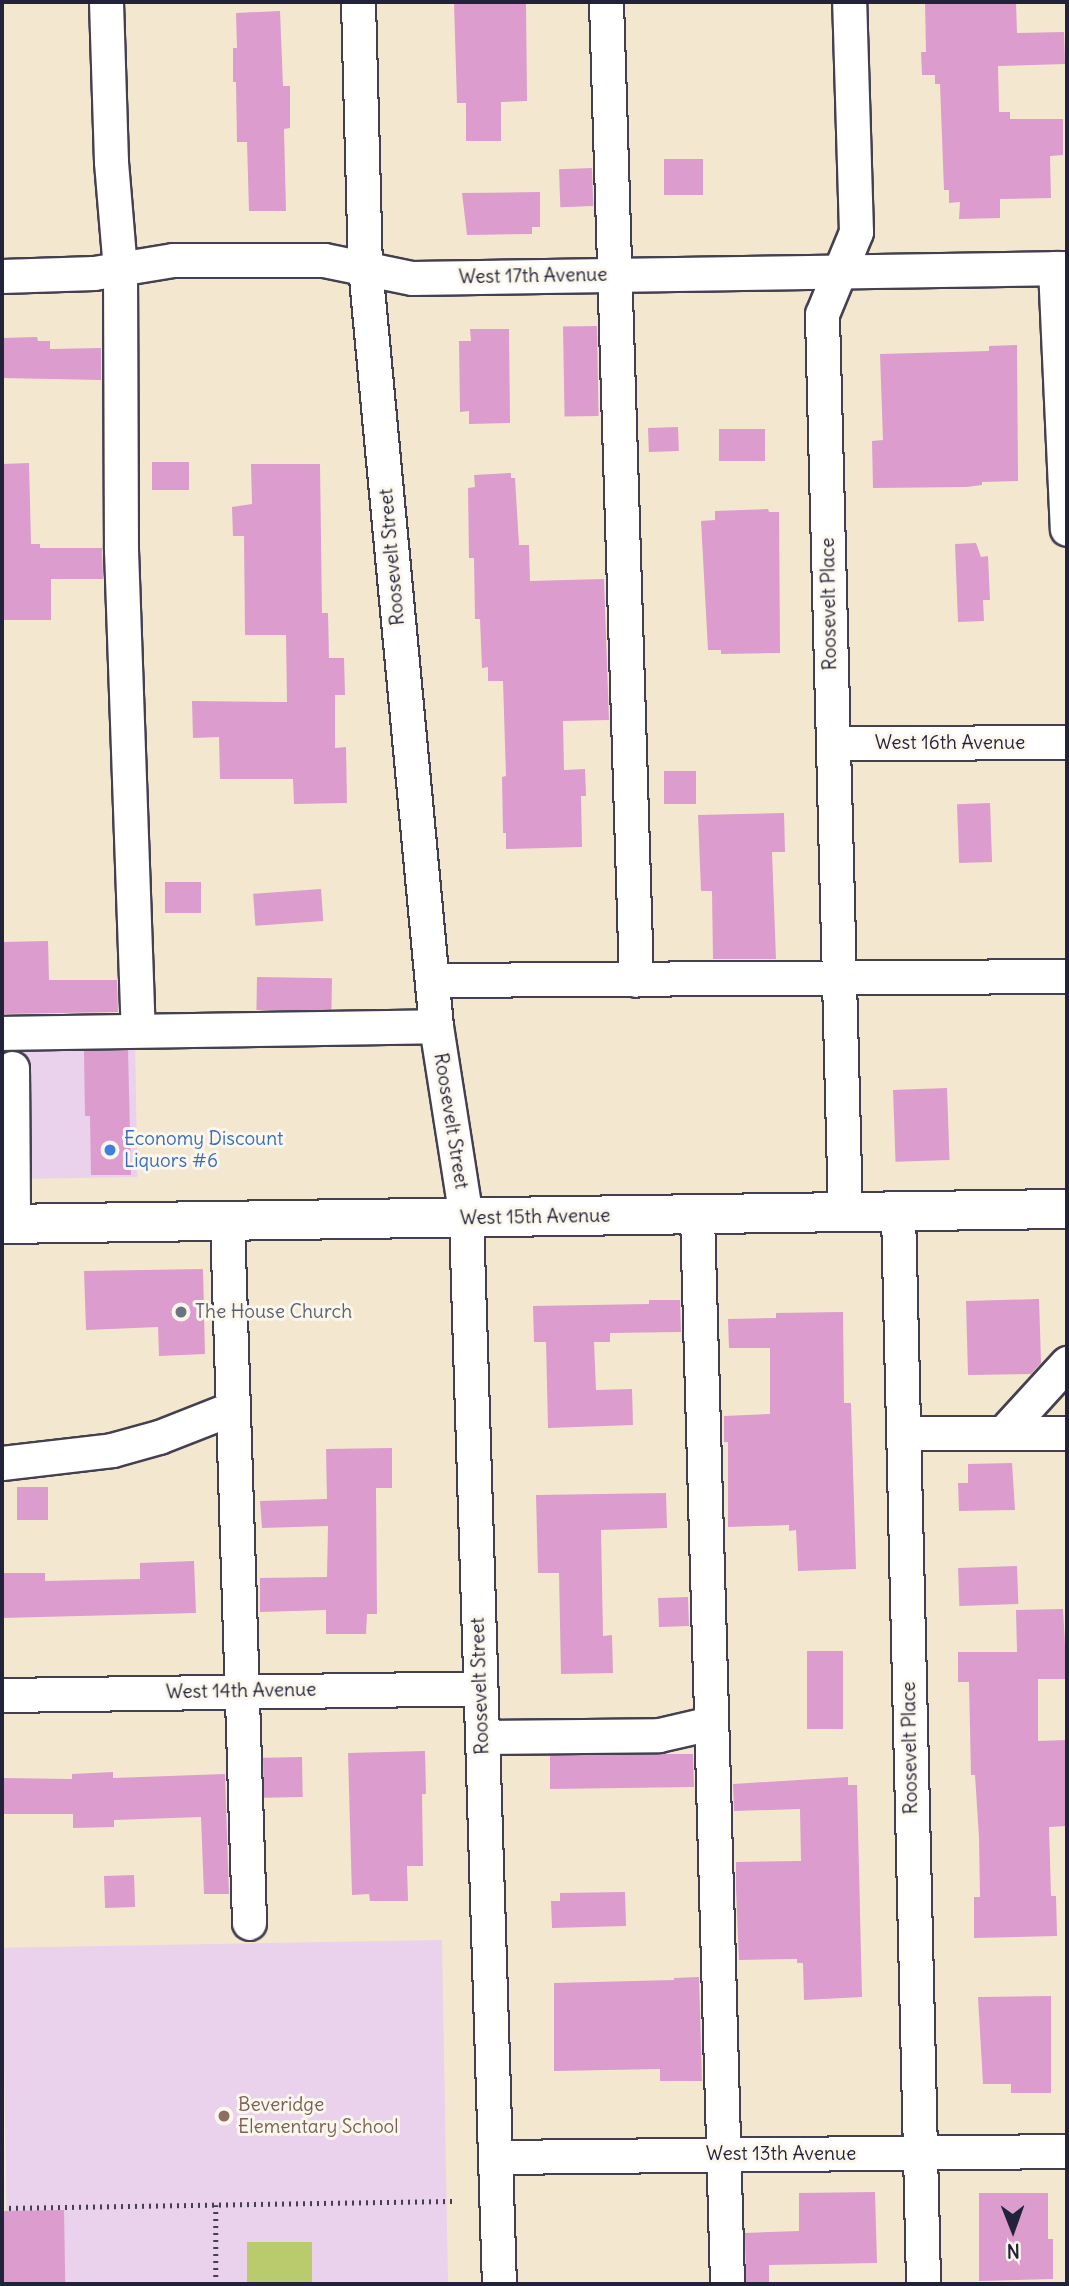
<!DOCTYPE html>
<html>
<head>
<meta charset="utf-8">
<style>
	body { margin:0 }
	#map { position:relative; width:1069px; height:2286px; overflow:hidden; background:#f4e7cf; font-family:Delius,sans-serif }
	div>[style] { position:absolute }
	.built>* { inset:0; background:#ead1ec; transform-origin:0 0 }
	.green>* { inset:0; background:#bacb6e; transform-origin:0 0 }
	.building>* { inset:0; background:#dc9cce; transform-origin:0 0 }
	.path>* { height:4.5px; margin-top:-2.25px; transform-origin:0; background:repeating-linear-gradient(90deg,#424051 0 2px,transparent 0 7px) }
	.roads { filter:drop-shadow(2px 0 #424051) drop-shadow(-2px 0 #424051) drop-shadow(0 2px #424051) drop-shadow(0 -2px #424051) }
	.minor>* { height:33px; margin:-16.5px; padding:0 16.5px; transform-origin:16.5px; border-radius:16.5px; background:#fff }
	.major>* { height:38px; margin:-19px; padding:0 19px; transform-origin:19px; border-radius:19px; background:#fff }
	.dots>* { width:19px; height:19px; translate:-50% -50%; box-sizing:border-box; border:4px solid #fbf7ec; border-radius:50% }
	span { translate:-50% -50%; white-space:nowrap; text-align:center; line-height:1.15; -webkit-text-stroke:6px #fbf7ec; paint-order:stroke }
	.street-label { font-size:19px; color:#22223b }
	.shop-label { font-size:19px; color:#366cbe }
	.left { translate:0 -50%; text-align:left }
	.worship-label { font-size:19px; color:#5b616d }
	.education-label { font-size:19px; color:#785e54 }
	.frame { position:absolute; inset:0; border:4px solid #22223b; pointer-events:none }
	.north { position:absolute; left:978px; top:2195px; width:70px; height:70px; -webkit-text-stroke:5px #fbf7ec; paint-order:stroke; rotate:179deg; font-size:19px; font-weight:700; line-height:28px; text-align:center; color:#22223b }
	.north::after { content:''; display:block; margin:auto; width:24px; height:32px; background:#22223b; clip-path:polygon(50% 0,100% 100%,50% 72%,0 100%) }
</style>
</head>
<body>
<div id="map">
	<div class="built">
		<i style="left:135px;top:1039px;width:138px;height:133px;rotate:89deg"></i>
		<i style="left:442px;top:1940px;width:344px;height:440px;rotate:89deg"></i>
	</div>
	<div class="green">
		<i style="left:312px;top:2242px;width:42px;height:65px;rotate:90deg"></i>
	</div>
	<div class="building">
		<i style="clip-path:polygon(454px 2px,526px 2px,527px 101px,501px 102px,501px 141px,466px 141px,466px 103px,457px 103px)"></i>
		<i style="clip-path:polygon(925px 2px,1016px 2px,1017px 33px,1064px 32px,1065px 64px,998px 66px,999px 112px,1010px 112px,1010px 119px,1063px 119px,1063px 155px,1050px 156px,1051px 198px,1000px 199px,1000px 218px,959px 219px,960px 202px,949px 203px,949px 190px,944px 190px,940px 84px,935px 84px,935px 75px,922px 75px,921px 52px,926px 52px)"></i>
		<i style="clip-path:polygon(280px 11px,283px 86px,290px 86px,290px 128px,284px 129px,286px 211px,249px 211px,247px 142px,237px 142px,236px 82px,233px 82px,233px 48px,237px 48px,236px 13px)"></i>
		<i style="left:664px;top:159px;width:39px;height:36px"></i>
		<i style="left:592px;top:168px;width:38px;height:33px;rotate:88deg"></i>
		<i style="clip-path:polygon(540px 192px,540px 227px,532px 227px,532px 234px,467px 235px,462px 193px)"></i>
		<i style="left:597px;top:326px;width:90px;height:34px;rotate:89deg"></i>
		<i style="clip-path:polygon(470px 329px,509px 329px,510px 423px,469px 424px,469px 411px,460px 412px,459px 341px,471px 341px)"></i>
		<i style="clip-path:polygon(37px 337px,38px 341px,50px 341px,50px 349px,101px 348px,101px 380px,2px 378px,2px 338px)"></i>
		<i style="clip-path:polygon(1017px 345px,1018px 481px,982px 482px,982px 485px,967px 487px,873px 488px,872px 441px,883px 440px,880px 354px,989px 351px,989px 346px)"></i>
		<i style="left:678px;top:427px;width:24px;height:30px;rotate:88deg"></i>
		<i style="left:719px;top:429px;width:46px;height:32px"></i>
		<i style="left:189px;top:462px;width:28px;height:37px;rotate:90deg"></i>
		<i style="clip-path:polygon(29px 463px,31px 544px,40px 544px,40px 548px,102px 548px,103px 579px,51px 579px,51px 620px,2px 620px,2px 464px)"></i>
		<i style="clip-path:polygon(251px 464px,320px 464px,322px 613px,328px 613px,329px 658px,344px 658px,345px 695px,335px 695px,335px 748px,346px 747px,347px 803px,294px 804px,293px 779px,220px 779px,219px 737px,193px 738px,192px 701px,287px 702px,286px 635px,245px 635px,244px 536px,233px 536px,232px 507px,252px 504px)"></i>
		<i style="clip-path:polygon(511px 473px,511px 478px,515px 478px,519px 545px,529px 545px,530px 581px,604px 579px,609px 720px,563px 721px,564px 770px,585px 769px,586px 796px,581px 796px,582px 847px,506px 849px,506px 833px,503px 833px,502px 777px,506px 776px,503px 681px,488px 681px,488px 667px,482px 668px,480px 619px,475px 619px,474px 558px,469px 558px,468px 488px,475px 487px,474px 475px)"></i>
		<i style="clip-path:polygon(768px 509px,769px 512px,779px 512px,780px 653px,721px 654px,721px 650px,708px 650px,701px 521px,715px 520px,715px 511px)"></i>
		<i style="clip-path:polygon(976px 543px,981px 557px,988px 556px,990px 600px,983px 600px,984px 621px,958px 622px,955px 544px)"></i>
		<i style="left:696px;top:771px;width:33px;height:32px;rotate:90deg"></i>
		<i style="left:990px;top:803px;width:59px;height:33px;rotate:88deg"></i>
		<i style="clip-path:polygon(784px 813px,785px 852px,772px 852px,776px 959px,713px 959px,712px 891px,701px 891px,698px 815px)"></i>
		<i style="left:201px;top:882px;width:31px;height:36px;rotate:90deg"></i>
		<i style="left:321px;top:889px;width:32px;height:68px;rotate:86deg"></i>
		<i style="clip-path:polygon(48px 941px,49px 980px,117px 980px,118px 1012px,2px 1014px,2px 942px)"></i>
		<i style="left:257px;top:977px;width:75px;height:33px;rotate:1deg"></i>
		<i style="clip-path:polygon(128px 1050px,131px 1175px,91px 1175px,90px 1116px,85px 1116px,84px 1051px)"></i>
		<i style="left:947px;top:1088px;width:72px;height:54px;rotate:88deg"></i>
		<i style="clip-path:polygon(203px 1269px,205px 1354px,159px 1356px,158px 1327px,86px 1330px,84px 1271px)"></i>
		<i style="clip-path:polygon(1039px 1299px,1041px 1363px,1031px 1374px,968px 1375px,966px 1301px)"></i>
		<i style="clip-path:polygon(649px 1300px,680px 1300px,681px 1332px,610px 1333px,610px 1342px,594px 1342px,596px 1390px,632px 1389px,633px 1425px,548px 1428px,546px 1342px,534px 1342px,533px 1306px,649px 1304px)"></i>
		<i style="clip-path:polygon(843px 1312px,844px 1403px,851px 1403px,856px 1569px,798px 1571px,796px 1530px,789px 1531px,789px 1525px,728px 1527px,728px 1442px,724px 1442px,724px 1416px,770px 1414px,770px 1348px,729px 1348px,728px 1319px,776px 1318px,776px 1313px)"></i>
		<i style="clip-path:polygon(392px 1448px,392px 1488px,376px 1488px,377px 1614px,367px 1614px,366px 1634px,326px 1634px,326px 1610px,260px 1612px,260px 1578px,327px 1577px,328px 1526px,262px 1528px,260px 1501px,327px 1499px,326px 1449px)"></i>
		<i style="clip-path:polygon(1012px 1463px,1015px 1510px,959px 1511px,958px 1483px,968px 1483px,968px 1464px)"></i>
		<i style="left:48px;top:1487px;width:33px;height:31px;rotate:90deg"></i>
		<i style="clip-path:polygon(666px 1493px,667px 1528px,601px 1530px,603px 1636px,612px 1635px,613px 1673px,561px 1674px,559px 1573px,538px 1573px,536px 1495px)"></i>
		<i style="clip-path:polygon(194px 1561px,196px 1613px,2px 1618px,2px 1573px,45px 1573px,45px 1581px,140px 1579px,140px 1563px)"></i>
		<i style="left:1017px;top:1566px;width:38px;height:59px;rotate:88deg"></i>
		<i style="left:688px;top:1597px;width:29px;height:30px;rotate:88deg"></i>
		<i style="clip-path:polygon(1063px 1609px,1067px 1679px,1038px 1679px,1038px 1741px,1067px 1740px,1067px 1826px,1049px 1827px,1051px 1896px,1056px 1896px,1057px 1936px,974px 1938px,974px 1897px,980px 1897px,979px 1837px,975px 1775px,971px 1775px,969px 1682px,958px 1682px,958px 1652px,1017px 1652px,1016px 1610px)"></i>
		<i style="left:807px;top:1651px;width:36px;height:78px"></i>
		<i style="clip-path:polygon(425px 1751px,426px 1794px,422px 1794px,423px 1866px,407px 1866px,408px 1901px,370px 1901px,369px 1894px,352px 1895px,348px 1753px)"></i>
		<i style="clip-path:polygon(662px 1754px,693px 1754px,694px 1787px,550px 1789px,550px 1755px)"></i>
		<i style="left:302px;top:1757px;width:40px;height:39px;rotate:89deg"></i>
		<i style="clip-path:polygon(113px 1772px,113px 1778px,225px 1774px,229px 1894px,204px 1894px,201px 1817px,114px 1820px,114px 1827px,73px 1828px,73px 1814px,2px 1814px,2px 1778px,72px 1779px,72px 1774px)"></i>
		<i style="clip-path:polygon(848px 1777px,848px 1785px,857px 1785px,862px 1997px,804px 2000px,803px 1963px,797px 1963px,797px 1959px,739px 1960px,736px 1889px,736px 1862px,801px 1861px,800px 1809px,734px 1811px,733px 1784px)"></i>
		<i style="left:134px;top:1875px;width:32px;height:30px;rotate:88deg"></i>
		<i style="clip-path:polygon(625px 1892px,626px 1926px,552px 1928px,551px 1901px,560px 1901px,560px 1893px)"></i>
		<i style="clip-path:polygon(699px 1977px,702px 2081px,660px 2081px,660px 2069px,554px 2071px,554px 1983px,674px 1980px,674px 1978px)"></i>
		<i style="clip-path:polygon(1051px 1996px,1051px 2093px,1011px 2093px,1011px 2084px,983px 2084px,978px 1997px)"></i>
		<i style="clip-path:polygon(875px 2192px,877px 2263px,769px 2265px,769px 2284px,746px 2284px,745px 2233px,799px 2231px,799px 2193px)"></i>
		<i style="clip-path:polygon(979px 2193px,1048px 2193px,1048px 2239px,1053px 2239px,1053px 2279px,979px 2281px)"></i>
		<i style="left:64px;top:2210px;width:74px;height:62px;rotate:89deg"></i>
	</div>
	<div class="path">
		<i style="left:216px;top:2205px;width:79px;rotate:90deg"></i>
		<i style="left:2px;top:2208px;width:451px;rotate:-0.9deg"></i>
	</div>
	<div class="roads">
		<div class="minor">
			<i style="left:106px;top:2px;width:160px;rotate:88.2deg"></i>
			<i style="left:111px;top:162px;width:107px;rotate:85.2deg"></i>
			<i style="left:120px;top:269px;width:281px;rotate:89.8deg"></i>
			<i style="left:121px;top:550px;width:479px;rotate:88deg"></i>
			<i style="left:358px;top:2px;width:265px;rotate:88.5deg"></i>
			<i style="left:365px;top:267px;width:762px;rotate:84.66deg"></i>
			<i style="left:436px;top:1026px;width:194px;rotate:81.1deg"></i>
			<i style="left:466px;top:1218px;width:1067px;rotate:88.23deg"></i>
			<i style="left:606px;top:2px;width:978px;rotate:88.24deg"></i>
			<i style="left:1055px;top:268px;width:261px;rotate:87.4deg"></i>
			<i style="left:2px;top:276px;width:92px;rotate:-1.9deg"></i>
			<i style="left:94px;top:273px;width:80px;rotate:-9.3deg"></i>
			<i style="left:173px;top:260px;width:151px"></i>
			<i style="left:324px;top:260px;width:90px;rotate:11.6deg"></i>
			<i style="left:412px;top:278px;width:655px;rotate:-0.87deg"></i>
			<i style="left:833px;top:743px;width:234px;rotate:-0.2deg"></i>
			<i style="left:432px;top:980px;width:635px;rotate:-0.36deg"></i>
			<i style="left:2px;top:1033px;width:434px;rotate:-0.9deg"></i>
			<i style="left:12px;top:1068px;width:156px;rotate:89.6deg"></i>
			<i style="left:898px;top:1212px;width:1072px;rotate:88.66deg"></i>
			<i style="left:845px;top:1213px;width:899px;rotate:-91.47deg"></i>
			<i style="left:822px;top:314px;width:89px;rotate:-67.5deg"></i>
			<i style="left:856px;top:232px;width:230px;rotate:-91.7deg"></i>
			<i style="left:697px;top:1215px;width:1069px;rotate:88.39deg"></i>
			<i style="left:227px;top:1221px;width:702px;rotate:88.2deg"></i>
			<i style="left:903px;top:1433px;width:164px"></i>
			<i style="left:1003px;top:1433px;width:95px;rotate:-47.6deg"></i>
			<i style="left:2px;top:1463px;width:111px;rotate:-6.7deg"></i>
			<i style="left:112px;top:1450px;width:49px;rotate:-15.5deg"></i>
			<i style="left:159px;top:1437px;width:79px;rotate:-21.4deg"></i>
			<i style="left:2px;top:1695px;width:478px;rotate:-0.8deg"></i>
			<i style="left:482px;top:1737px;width:177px;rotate:-0.6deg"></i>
			<i style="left:659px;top:1735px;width:53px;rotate:-13deg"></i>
			<i style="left:495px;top:2157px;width:572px;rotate:-0.6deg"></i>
		</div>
		<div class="major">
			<i style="left:2px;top:1224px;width:1065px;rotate:-0.81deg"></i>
		</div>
	</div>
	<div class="dots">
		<i style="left:110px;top:1150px;background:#3f7fe0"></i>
		<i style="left:181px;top:1312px;background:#6b7280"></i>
		<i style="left:224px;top:2116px;background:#8d6e63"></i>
	</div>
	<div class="street-label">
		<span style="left:533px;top:276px;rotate:-1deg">West 17th Avenue</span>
		<span style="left:392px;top:557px;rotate:-95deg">Roosevelt Street</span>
		<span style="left:829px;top:604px;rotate:-91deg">Roosevelt Place</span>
		<span style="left:950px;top:743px">West 16th Avenue</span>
		<span style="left:451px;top:1121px;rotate:81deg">Roosevelt Street</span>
		<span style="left:535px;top:1217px;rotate:-1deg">West 15th Avenue</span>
		<span style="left:480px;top:1686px;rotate:-92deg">Roosevelt Street</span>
		<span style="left:241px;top:1691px;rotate:-1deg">West 14th Avenue</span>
		<span style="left:910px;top:1748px;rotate:-91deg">Roosevelt Place</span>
		<span style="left:781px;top:2154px">West 13th Avenue</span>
	</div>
	<div class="shop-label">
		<span class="left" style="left:124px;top:1150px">Economy Discount<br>Liquors #6</span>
	</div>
	<div class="worship-label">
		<span class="left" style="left:195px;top:1312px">The House Church</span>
	</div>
	<div class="education-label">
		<span class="left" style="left:238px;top:2116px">Beveridge<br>Elementary School</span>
	</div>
	<div class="frame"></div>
	<div class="north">N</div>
</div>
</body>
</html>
